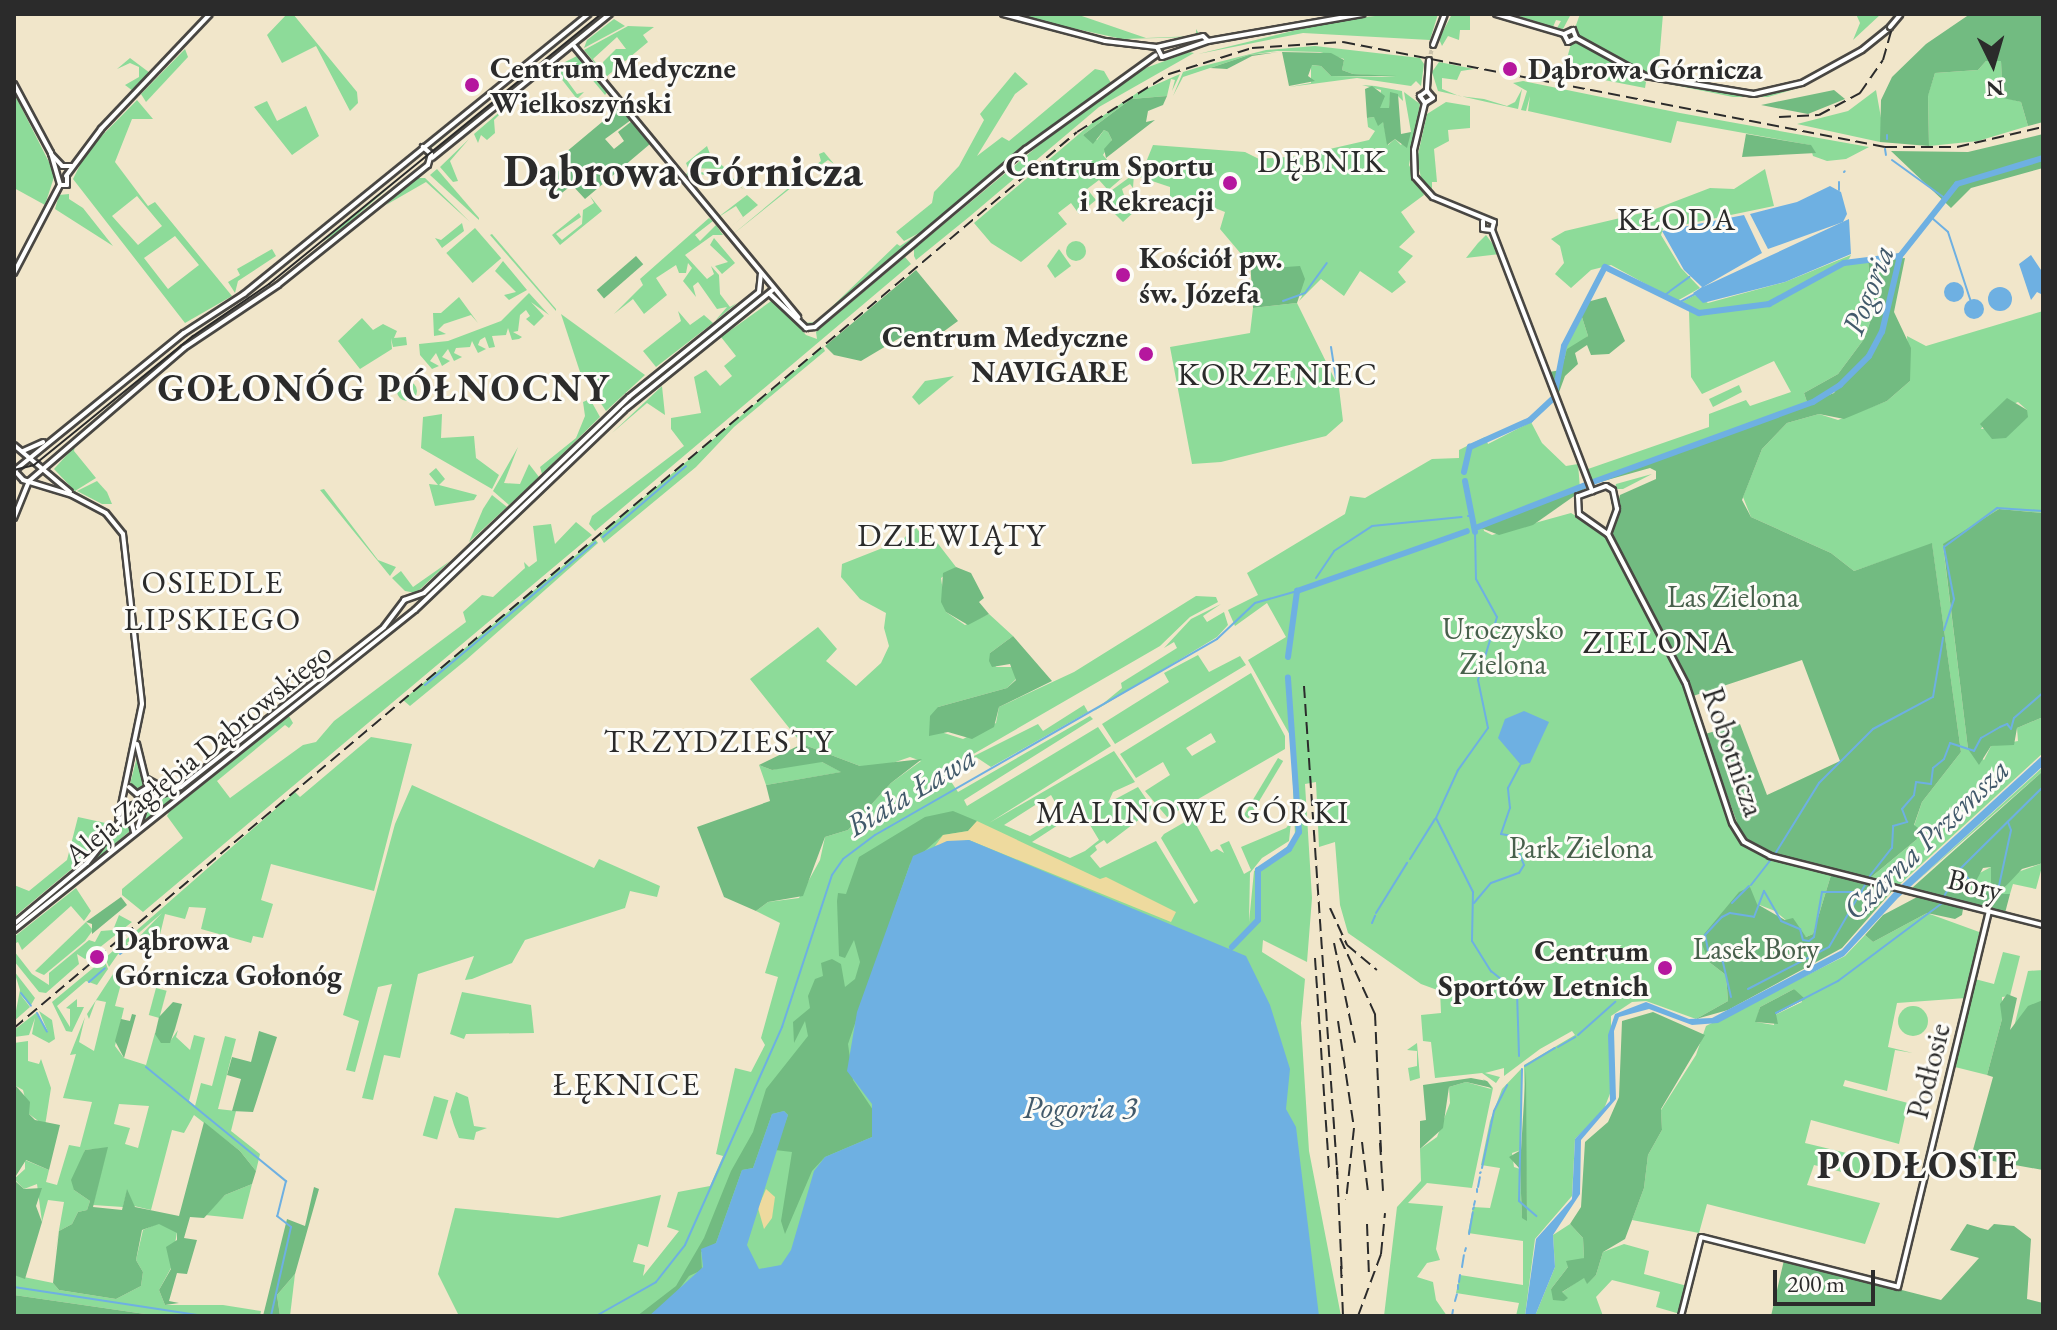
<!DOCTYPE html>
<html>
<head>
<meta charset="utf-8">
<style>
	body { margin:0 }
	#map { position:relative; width:2057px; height:1330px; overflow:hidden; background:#f1e6ca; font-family:"EB Garamond",serif }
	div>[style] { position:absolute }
	.green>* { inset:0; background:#8ddb99; transform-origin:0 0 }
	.round { border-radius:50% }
	.forest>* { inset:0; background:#72bb81; transform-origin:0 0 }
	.sand>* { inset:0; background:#eeda9e }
	.water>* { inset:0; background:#6eb0e2 }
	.stream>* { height:2px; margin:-1px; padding:0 1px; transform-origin:1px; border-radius:1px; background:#6eb0e2 }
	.river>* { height:6px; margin:-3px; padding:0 3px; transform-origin:3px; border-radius:3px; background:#6eb0e2 }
	.minor-tunnel>* { height:4px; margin-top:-2px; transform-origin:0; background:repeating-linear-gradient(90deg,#c9c1aa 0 4px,transparent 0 6px) }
	.roads { filter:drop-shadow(2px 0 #494743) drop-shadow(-2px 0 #494743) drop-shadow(0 2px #494743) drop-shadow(0 -2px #494743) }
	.minor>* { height:4px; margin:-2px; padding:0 2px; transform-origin:2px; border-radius:2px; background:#fff }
	.tram>* { height:2px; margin:-1px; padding:0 1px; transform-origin:1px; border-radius:1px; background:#2b2b2b }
	.rail>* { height:2px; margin-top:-1px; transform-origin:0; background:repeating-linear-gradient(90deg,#2b2b2b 0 12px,transparent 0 18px) }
	.bridges { filter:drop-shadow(2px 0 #494743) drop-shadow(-2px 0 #494743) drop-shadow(0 2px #494743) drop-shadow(0 -2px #494743) }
	.minor-bridge>* { height:4px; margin:-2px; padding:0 2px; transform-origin:2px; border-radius:2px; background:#fff }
	.dots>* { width:22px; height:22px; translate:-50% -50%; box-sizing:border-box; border:4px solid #fdfcf7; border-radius:50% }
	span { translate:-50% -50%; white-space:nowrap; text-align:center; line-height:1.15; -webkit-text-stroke:6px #fdfcf7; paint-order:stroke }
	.poi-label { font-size:30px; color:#2b2b2b; font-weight:700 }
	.left { translate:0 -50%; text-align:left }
	.right { translate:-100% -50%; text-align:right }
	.park-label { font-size:30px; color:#48604c }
	.street-label { font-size:30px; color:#2b2b2b }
	.neighbourhood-label { font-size:32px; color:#2b2b2b; letter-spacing:2px }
	.water-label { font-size:32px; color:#425a6b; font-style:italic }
	.district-label { font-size:38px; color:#2b2b2b; font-weight:700; letter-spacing:2px }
	.town-label { font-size:46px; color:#2b2b2b; font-weight:700 }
	.frame { position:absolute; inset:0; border:16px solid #2b2b2b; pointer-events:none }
	.north { position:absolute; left:1953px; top:24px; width:80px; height:80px; -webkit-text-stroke:6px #fdfcf7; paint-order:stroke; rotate:175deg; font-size:22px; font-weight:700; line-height:32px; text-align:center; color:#2b2b2b }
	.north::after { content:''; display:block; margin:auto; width:28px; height:36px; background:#2b2b2b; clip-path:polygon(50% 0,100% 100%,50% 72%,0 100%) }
	.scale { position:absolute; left:1773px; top:1270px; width:102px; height:36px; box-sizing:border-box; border:4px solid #2b2b2b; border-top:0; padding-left:10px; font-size:24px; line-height:28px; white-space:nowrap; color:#2b2b2b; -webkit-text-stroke:6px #fdfcf7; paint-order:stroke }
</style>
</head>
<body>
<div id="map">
	<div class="green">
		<i style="clip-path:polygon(287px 14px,293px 14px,357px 92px,358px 103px,350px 111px,316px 46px,282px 63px,267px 35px)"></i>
		<i style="clip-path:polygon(1008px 14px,1076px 14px,1146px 38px,1196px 36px,1196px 29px,1199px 34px,1195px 37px,1122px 39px)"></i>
		<i style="clip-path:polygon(1394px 14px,1438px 14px,1430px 40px,1303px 33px,1198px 54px,1337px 20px)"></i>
		<i style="clip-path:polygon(1452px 14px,1470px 14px,1470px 30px,1460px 30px,1459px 40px,1448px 36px,1442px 46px,1439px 39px)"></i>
		<i style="clip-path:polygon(1512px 14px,1571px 14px,1563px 29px,1557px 28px,1561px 21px,1556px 20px,1553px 27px)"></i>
		<i style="clip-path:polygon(1580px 14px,1663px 14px,1658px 74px,1641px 72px,1579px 36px,1575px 28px)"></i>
		<i style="clip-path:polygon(1856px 14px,1881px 14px,1853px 40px,1860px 23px)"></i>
		<i style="clip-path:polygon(614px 19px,625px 26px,584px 48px,587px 40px)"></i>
		<i style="clip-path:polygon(628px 26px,654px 27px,643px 35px,648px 42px,606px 77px,603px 62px,616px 49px,626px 49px,617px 37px,593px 59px,603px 73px,584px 50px)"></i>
		<i style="clip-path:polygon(1577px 42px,1646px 82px,1645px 88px,1553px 70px,1564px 69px,1571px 44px)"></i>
		<i style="clip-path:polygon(1315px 46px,1420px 58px,1424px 64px,1421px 86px,1416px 81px,1411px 86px,1357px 78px,1289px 87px,1311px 83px,1311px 65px,1321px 66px,1331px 76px,1396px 77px,1353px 74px,1342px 70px,1344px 59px,1320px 52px,1277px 51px,1249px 55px,1183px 77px,1173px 96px,1183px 72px,1203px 66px,1266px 50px)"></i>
		<i style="clip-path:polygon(185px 49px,188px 57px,146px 102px,141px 94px)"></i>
		<i style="clip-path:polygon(1189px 52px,1194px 53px,1099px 107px,969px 217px,916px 260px,914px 256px,914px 249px,1055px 132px,1143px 69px)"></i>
		<i style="clip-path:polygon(1596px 52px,1645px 77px,1732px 94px,1763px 96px,1802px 87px,1768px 97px,1733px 97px,1640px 78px)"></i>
		<i style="clip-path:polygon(577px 56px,608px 91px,605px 95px,585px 71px,573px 67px,566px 79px,577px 94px,584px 92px,577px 99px,553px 68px)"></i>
		<i style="clip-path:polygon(130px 58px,150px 73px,133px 91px,125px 85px,139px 77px,139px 67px,130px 63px,117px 69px)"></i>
		<i style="clip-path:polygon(538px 58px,430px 149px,427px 147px,456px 125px)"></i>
		<i style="clip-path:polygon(2001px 60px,2003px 97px,2021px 102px,2028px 126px,1978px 141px,1929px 146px,1928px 95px,1935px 73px,1978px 70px,1986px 61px)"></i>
		<i style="clip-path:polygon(544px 61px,543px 65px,433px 154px,432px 152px)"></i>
		<i style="clip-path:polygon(1439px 62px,1474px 69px,1461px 71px,1457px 80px,1442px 78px,1442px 89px,1459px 96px,1484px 99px,1507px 106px,1515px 102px,1522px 89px,1518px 109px,1438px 91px,1432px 72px)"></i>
		<i style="clip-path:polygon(1095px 69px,1104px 71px,1111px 83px,1023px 147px,815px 325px,804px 323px,816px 322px,897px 244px,900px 246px,921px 232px,904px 241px,896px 232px,932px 203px,934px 192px,959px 166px,984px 120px,980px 114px,1015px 72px,1028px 84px,1015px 94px,977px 156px,1002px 137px,1009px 141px)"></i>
		<i style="clip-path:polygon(1180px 74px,1172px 91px,1175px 80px,1171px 79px,1167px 96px,1131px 99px,1083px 135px,1097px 140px,1104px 130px,1108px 132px,1112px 140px,1103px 155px,1122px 178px,1108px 190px,1099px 180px,1087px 189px,1096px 200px,1079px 214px,1071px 203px,1058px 213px,1067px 224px,1021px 262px,991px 243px,974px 223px,1092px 123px,1137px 93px)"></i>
		<i style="clip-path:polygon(1523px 81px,1680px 113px,1869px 147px,1846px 159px,1827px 161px,1813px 156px,1810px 145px,1677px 121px,1671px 143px,1528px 111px,1530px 96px,1526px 111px,1521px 110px,1527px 91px,1513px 83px)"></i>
		<i style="clip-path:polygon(1362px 85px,1375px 86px,1402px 91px,1403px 101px,1398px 96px,1390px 99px,1389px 108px,1379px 108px,1381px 90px)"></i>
		<i style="clip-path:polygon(1876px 90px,1883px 129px,1880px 142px,1797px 124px,1848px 111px)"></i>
		<i style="clip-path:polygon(1404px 92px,1420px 104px,1409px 165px,1424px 195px,1401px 212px,1415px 232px,1399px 247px,1413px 256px,1398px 272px,1406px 282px,1392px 293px,1360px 271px,1344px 296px,1321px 279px,1299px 301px,1302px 296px,1285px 268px,1247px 261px,1220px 229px,1225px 212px,1197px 201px,1183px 209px,1170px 199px,1170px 187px,1140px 177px,1153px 145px,1245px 152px,1259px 159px,1299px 156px,1369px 140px,1375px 131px,1368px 127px,1367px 118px,1374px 117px,1383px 121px,1388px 145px,1395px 139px,1401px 145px,1411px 132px)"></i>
		<i style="clip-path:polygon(14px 93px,55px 174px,45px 205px,14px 188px)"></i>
		<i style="clip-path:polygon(518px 96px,494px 120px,495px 133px,487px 140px,481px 135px,478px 143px,474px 134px)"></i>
		<i style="clip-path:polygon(evenodd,137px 100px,153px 119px,132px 119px,115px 162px,148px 206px,155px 202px,232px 296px,185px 323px,73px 179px,87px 151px,137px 100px,137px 196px,162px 226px,138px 245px,112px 216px,137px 196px,137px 100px,175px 236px,199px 265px,168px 289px,144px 258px,175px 236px)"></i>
		<i style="clip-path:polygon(267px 101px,277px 121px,306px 106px,319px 136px,292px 155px,254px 107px)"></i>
		<i style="clip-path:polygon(1446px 102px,1470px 106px,1470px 128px,1448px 130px,1449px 141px,1434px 149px,1437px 182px,1432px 182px,1432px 191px,1421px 178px,1417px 159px,1427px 114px)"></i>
		<i style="clip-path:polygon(469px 139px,450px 161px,458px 181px,453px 182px,440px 167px)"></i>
		<i style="clip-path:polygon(707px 146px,710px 154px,726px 169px,688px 168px,686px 163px)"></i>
		<i style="clip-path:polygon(824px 152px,834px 164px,828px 160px,812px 171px,732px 235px,821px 161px,819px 154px)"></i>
		<i style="clip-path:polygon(437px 169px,479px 218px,479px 220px,430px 175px)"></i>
		<i style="clip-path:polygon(1765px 169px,1774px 206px,1663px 229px,1661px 235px,1681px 268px,1700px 288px,1677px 301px,1611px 265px,1591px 270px,1571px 288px,1555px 274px,1564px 263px,1560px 246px,1551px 239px,1565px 231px,1650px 211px,1710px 188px,1734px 189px)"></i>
		<i style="clip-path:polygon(409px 170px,338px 232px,322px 242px,365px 206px)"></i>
		<i style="clip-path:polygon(688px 172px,728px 173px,743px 189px,726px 177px,697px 174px,694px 184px,710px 208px,684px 177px)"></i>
		<i style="clip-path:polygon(1134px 174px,1133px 188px,1130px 184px,1122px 189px,1127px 204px,1133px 190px,1134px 204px,1126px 208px,1134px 205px,1135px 211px,1123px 222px,1104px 203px,1115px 194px,1112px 190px)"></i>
		<i style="clip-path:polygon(416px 178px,425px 178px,456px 208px,470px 222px,426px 182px,386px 205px)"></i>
		<i style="clip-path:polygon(69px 194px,69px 199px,83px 208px,113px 246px,55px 209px,59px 195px)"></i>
		<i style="clip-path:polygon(747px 195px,758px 205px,727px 230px,743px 217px,736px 206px,717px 218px)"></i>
		<i style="clip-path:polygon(590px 196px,602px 211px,560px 245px,552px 235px,579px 213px,581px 217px,556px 234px,562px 240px,582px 224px,583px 210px,594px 203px)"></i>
		<i style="clip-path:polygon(709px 218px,713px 221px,695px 235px,700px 241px,716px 225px,723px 235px,713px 235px,685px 255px,707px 279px,714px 274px,711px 266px,719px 275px,720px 294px,730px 307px,737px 303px,715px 321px,727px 307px,717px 309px,698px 282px,693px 286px,696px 297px,683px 281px,692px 268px,688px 263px,686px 273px,679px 273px,676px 265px,656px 278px,667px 295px,644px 314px,633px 299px,614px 314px,643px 285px,640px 279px)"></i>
		<i style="clip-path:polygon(462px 223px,464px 231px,442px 248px,435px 238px,441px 240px)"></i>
		<i style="left:475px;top:228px;width:40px;height:38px;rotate:49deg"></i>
		<i style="clip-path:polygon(492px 234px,556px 309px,556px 311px,490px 235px)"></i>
		<i style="clip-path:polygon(1486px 235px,1500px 254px,1466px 258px,1478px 243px)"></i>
		<i style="clip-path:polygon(714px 238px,735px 263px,722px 274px,715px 266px,728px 262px,710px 245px)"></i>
		<i class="round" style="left:1066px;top:241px;width:20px;height:20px"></i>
		<i style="clip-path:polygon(272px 249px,276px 256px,238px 281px,235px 293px,228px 282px,240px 275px,237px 269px)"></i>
		<i style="clip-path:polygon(1059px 249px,1071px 266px,1055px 278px,1047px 266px)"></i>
		<i style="clip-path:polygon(1851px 255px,1849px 259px,1767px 304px,1699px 312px,1682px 302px,1695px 295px,1708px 303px,1785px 282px)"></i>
		<i style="clip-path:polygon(905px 257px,911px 264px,595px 531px,589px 524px,592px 516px,684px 446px,671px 429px,671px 418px,701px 413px,694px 377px,706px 370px,720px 386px,732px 376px,724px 366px,736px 356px,721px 337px,774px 299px,806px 335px,817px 339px,816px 332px)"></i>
		<i style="clip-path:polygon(503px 261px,527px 290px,509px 300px,504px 295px,516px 292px,495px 271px)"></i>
		<i style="clip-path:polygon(1868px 261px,1874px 311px,1864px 339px,1838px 374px,1804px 393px,1807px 402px,1592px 481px,1588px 469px,1709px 427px,1709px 414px,1746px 400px,1750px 406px,1791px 392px,1774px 361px,1702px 394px,1691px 377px,1689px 311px,1699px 315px,1771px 305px,1847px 262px)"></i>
		<i style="clip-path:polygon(529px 293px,549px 315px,531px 302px,544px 316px,534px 326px,526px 319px,530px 316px,526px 310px,520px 315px,518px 331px,513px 332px,522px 337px,519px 339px,512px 340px,508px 328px,506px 335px,492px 336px,495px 347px,489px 348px,485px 337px,480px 340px,478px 345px,486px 349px,478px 353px,472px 341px,470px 347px,456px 348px,454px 353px,462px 357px,454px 361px,448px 349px,442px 357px,450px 361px,442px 366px,436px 353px,430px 361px,439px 366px,432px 369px,420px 355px,419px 344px,448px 341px,501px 321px)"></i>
		<i style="clip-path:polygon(757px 295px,759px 298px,671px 369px,669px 367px)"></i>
		<i style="clip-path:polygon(459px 297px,478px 323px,471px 315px,444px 324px,438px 330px,446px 334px,434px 336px,433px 313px,441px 313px)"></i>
		<i style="clip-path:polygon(1297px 303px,1339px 388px,1343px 421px,1326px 436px,1221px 462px,1192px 464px,1170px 347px,1250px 333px,1253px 308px)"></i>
		<i style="clip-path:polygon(678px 311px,690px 325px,704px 315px,713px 323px,656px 367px,643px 351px,681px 321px)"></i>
		<i style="clip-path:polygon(evenodd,2043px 311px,2043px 513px,1999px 509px,1943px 545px,1968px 749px,1984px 760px,1991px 746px,2018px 741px,2017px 728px,2043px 717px,2043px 753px,1899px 885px,1870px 878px,1916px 840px,1914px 826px,1922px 802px,1961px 752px,1932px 544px,1854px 571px,1831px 553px,1751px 517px,1743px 497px,1762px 449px,1787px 423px,1819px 414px,1838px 420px,1887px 401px,1910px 381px,1907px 336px,1926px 346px,2043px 311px,2018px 402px,2027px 410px,2020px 424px,1981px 429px,1992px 413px,2018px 402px)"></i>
		<i style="clip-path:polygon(561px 314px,645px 375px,606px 411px,580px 372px)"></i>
		<i style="clip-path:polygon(1581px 314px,1588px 336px,1563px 357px,1564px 350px)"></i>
		<i style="clip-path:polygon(362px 318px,373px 330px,383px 324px,397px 331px,394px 338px,406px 337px,407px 345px,393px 347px,391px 338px,392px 349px,360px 369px,338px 341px)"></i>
		<i style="clip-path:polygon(823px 347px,825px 351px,734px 427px,696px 467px,604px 543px,599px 535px)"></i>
		<i style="clip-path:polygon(954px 376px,919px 405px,912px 397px,925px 381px)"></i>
		<i class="round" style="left:397px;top:381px;width:20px;height:20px"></i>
		<i style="clip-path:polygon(1739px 385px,1742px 392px,1713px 407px,1709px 399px)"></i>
		<i style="clip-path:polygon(662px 386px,665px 415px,647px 403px,612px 433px)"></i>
		<i style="clip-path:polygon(590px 399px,600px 417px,542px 474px,540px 467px,576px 438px,585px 416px,583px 402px)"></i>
		<i style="clip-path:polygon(442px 414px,441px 438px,474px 436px,476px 458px,499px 475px,492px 489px,421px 448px,423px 417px)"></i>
		<i style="clip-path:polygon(evenodd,1531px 422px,1542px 443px,1566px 466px,1578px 464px,1580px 488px,1483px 525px,1484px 531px,1492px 535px,1571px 513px,1606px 534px,1687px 691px,1736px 837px,1770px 859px,1837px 875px,1831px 875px,1813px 934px,1806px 937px,1775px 911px,1757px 904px,1707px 933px,1709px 962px,1726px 975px,1728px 1001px,1696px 1019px,1646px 1001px,1632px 1002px,1611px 1016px,1611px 1091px,1604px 1109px,1575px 1139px,1572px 1196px,1535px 1239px,1525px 1316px,1516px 1316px,1519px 1303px,1456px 1293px,1460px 1275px,1523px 1285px,1523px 1241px,1468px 1233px,1473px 1207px,1490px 1208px,1500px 1168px,1481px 1165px,1490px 1121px,1502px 1089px,1522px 1068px,1521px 1150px,1512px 1153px,1514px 1167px,1520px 1169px,1522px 1217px,1527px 1220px,1524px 1065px,1575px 1035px,1572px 1031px,1540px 1049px,1504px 1076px,1504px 1068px,1485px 1073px,1500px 1077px,1496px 1083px,1482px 1073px,1435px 1078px,1431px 1042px,1423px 1041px,1421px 1015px,1441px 1013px,1440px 991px,1421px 984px,1348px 933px,1340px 905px,1335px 842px,1319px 847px,1316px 782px,1305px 784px,1312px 898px,1307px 962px,1263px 940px,1262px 952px,1305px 979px,1301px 1023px,1309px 1151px,1341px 1316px,459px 1316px,438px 1274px,455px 1208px,558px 1218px,661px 1195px,648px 1247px,638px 1244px,633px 1262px,645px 1265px,643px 1276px,679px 1231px,667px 1227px,678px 1192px,710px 1186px,723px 1156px,716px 1154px,735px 1068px,751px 1072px,765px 1045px,761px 1038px,778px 977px,765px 973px,780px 923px,756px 911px,768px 902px,799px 898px,820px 860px,825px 837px,848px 830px,891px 783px,921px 761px,910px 757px,884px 766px,860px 766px,802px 744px,750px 679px,818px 627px,837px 649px,826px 661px,856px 686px,881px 663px,889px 646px,884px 628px,886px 613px,860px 599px,841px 577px,842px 564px,903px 540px,914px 525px,922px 535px,929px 532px,956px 567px,941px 578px,946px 612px,965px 625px,989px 614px,1013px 636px,990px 653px,996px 667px,1013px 667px,1016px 679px,1007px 688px,938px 707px,944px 733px,963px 739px,996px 723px,999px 707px,1074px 672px,1196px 596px,1216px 597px,1218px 602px,1190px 617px,1160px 646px,944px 771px,958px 792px,1090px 716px,1093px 719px,964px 800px,967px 806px,1098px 727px,1111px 746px,989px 823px,1114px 751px,1135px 782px,1113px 792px,1108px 803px,1138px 787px,1153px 809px,1107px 844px,1104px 840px,1095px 846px,1097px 850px,1090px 856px,1100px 868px,1156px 841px,1194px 904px,1198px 901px,1161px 838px,1164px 834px,1197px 815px,1193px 819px,1211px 852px,1217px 849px,1224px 853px,1220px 845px,1229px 841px,1244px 874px,1251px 870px,1241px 847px,1286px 828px,1291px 822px,1289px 841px,1262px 858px,1250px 873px,1249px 922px,1254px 871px,1288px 846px,1295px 835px,1291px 737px,1248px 660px,1286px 637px,1267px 603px,1235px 626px,1228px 610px,1258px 595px,1247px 573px,1345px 514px,1350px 496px,1365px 498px,1432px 459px,1459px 458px,1459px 450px,1485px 437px,1488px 444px,1531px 422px,1051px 795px,1063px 816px,1030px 836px,1004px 825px,1051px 795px,1531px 422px,1081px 810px,1099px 840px,1085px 851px,1070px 858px,1032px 842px,1081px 810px)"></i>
		<i style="clip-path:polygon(75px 446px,74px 451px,96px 478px,75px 491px,101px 506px,78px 494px,54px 477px,70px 486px,54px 469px)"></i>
		<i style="clip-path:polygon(518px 447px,504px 483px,520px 484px,529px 464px,539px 477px,509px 505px,493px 491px)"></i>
		<i style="clip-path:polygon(436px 468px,445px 479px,439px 485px,477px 495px,474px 500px,435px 506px,429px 484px,438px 485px,429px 474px)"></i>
		<i style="clip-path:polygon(1652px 474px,1623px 489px,1615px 489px,1616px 484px)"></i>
		<i style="clip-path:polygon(97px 481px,107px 492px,112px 504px,102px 504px,77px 491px)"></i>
		<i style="clip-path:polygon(324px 489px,378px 560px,396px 567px,390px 576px,320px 490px)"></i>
		<i style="clip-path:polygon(492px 495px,507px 507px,469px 542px,483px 509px)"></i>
		<i style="clip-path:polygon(576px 522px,592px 535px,143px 912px,122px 895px,122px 889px,183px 838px,167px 816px,169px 812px,289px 716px,293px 723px,289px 728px,285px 725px,217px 781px,230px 798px,303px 745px,316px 742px,334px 721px,466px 622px,463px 612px,482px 595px,493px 597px,525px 568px,524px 562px,529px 567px,537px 561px,533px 526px,551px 524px,555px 544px)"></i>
		<i style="clip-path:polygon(595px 539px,598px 543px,466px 660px,410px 706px,403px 700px)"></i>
		<i style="clip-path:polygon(450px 561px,416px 593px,405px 591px,392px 578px,401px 571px,413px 587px)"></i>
		<i style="clip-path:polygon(1221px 604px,1203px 616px,1207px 622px,1224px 612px,1228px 625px,1217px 637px,1094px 711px,1122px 688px,1121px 683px,1177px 648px,1174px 642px,1164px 648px,1191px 619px)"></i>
		<i style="clip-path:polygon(1198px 655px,1209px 672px,1240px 656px,1246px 665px,1115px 744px,1102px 724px,1169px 682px,1164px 673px)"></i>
		<i style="clip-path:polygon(evenodd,1251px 673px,1285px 736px,1285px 749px,1167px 817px,1145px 791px,1170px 775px,1163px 762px,1136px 778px,1120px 754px,1251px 673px,1211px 733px,1216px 742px,1192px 756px,1186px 748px,1211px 733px)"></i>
		<i style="clip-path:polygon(1084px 705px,1088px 712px,991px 767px,976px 757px,947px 774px,952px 767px,1038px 724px,1043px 731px)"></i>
		<i style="clip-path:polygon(283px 709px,285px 711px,143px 823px,151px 800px,176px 793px)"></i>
		<i style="clip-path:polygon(371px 737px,412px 744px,374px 891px,271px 864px,261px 900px,273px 904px,263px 938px,253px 936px,251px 943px,201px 929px,206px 908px,189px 907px,185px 919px,165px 914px,156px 951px,139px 937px,162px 913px,127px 943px,131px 948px,118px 954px,109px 967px,105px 958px,295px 792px,300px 797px)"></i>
		<i style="clip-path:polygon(137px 757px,146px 786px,135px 792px,130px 784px)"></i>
		<i style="left:1278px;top:758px;width:6px;height:67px;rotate:31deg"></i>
		<i style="clip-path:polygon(804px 762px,822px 762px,842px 772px,766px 785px,759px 765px,772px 770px)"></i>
		<i style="clip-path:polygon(2043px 767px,2043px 771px,1909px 888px)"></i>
		<i style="clip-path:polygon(412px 785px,594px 868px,599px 859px,660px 886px,657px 897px,630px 891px,625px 908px,525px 940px,512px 963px,472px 979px,465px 980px,474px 956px,418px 974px,400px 1058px,384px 1055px,373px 1100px,362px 1098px,392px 984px,378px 987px,355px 1072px,346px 1070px,359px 1021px,343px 1015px,395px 824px)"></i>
		<i style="clip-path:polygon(78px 817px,110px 824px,80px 862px,14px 917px,14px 885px,29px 891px,67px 860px)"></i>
		<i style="clip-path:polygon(119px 821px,130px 821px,131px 830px,61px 890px,101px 851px)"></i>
		<i style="clip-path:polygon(2043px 863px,2036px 889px,2013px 884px,2010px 894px,2000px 894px,1998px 885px,2005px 887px,2015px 873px)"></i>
		<i style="clip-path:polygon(1991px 867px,1991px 891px,1976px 895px,1960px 890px,1963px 882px)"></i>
		<i style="clip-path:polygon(76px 888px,91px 911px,84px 921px,71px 906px,22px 950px,18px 942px,14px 944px,14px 937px)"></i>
		<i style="clip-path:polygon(evenodd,1927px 913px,1982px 933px,1966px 998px,1897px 1003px,1888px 1047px,1913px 1053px,1916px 1041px,1913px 1053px,1895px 1050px,1887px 1091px,1845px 1080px,1843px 1086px,1908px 1103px,1899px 1144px,1811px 1120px,1805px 1143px,1863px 1157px,1858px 1176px,1814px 1165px,1807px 1185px,1880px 1203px,1865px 1244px,1707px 1204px,1699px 1233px,1632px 1220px,1644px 1188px,1648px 1155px,1662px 1130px,1661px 1110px,1696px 1055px,1706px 1026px,1845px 956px,1865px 935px,1873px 942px,1927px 913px,1794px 989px,1802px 1002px,1775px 1015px,1774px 1025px,1756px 1022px,1760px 1007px,1794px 989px)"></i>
		<i style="clip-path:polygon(119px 915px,132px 922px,85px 959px,77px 954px,79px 964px,46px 993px,39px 992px,14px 961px,14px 951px,32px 974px,49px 985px,49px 973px,89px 940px,95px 942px,101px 931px,113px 930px)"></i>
		<i style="clip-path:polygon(86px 922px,93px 930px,85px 941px,44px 975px,35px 971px)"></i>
		<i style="clip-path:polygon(2003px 952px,2020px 956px,2010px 996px,2002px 997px,2002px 1019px,1987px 1075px,1955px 1067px,1975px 979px,1994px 984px)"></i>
		<i style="clip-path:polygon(104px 959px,108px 969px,97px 985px,86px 981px,57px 1006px,70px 1027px,70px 1009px,66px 1008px,77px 999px,77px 1007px,84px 1007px,72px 1032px,66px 1031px,52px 1002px)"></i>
		<i style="clip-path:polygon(2043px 970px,2042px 1003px,2013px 1031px,2028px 971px)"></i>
		<i style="clip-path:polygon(14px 971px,35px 998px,31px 1005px,20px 994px,30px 1007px,14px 1021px,20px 990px)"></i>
		<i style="clip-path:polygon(evenodd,115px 971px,119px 983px,122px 980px,115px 1006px,124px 1008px,115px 1046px,124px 1058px,146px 1065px,155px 1033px,169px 1043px,178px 1030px,176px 1037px,190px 1050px,194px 1035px,205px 1038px,189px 1101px,195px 1106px,201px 1083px,212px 1086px,225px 1036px,236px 1039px,218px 1109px,236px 1111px,231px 1131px,260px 1154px,256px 1171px,240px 1151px,194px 1115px,184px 1133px,172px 1130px,151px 1210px,134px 1206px,127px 1191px,123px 1207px,93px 1205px,107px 1148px,85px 1150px,74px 1190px,90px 1201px,87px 1210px,78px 1212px,72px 1224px,59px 1231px,54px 1258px,64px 1202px,48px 1200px,42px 1222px,37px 1184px,24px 1189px,14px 1179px,25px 1169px,25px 1160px,49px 1170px,46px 1182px,57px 1185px,69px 1145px,80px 1147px,92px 1102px,63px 1098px,76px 1054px,70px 1055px,85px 1017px,79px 1042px,94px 1051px,106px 1002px,96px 1000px,89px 1019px,87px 1014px,115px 971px,119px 1104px,149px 1106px,138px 1148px,125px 1144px,130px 1128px,114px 1124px,119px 1104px)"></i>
		<i style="left:156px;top:988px;width:11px;height:28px;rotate:15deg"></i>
		<i style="clip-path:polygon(462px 992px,531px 1005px,534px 1033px,466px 1034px,464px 1039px,450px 1034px)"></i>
		<i class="round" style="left:1898px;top:1006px;width:30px;height:30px"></i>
		<i style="clip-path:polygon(39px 1011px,52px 1020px,55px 1039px,49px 1043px,32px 1034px,35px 1018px,29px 1035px,14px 1037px,14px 1030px,36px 1013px,48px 1032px)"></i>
		<i style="clip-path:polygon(28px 1041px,28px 1061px,39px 1064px,41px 1059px,51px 1088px,45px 1126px,29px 1114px,23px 1090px,16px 1086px,14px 1043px)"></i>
		<i style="clip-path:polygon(1417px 1043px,1420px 1078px,1410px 1081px,1408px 1068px,1417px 1066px,1417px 1051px,1407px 1050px)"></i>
		<i style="clip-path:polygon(1483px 1079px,1488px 1082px,1493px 1088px,1472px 1188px,1427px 1183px,1408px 1203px,1443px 1206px,1436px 1249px,1440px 1260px,1427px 1263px,1417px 1277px,1433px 1282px,1436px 1300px,1447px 1316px,1384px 1316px,1397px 1207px,1421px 1181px,1420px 1149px,1437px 1137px,1450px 1103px,1449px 1087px,1466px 1082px,1491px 1089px)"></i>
		<i style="clip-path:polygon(456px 1092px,468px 1097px,474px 1126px,487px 1128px,476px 1132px,474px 1140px,459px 1138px,454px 1125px,450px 1112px)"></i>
		<i style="left:434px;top:1096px;width:15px;height:41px;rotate:16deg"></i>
		<i style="clip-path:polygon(252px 1184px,243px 1219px,205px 1215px,225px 1195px)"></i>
		<i style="clip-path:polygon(159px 1223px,177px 1232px,171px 1268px,159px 1290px,165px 1305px,223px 1305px,261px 1311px,260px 1316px,159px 1316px,14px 1295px,14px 1275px,53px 1283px,59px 1290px,116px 1299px,141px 1286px,143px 1272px,136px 1260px,143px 1230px)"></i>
		<i style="clip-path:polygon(1570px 1224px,1583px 1238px,1584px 1258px,1568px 1267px,1551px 1289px,1561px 1293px,1584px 1277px,1587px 1283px,1596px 1275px,1603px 1252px,1624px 1244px,1649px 1251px,1644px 1274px,1687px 1286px,1680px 1314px,1656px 1307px,1660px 1292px,1612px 1280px,1596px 1297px,1603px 1316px,1535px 1316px,1555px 1267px,1553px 1235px)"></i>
		<i style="clip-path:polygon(295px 1274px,290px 1316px,280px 1316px,277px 1295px)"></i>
	</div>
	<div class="forest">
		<i style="clip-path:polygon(1970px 14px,2043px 14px,2043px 122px,2028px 126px,2021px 102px,2003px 98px,2001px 61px,1986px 61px,1978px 70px,1935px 73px,1928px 96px,1929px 146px,1880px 142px,1881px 100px,1892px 77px,1926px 44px)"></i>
		<i style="clip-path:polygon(1279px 52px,1252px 56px,1227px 69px,1210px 68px,1249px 55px)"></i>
		<i style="clip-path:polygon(1282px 52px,1331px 53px,1344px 60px,1342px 70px,1353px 74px,1397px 76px,1331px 76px,1321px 66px,1312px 65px,1308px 76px,1315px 81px,1289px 86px)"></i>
		<i style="clip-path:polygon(1372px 86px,1385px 96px,1380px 108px,1389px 108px,1390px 92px,1398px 94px,1401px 134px,1411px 132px,1407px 148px,1395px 139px,1387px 145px,1383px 122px,1378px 126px,1374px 117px,1367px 118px,1365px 89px)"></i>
		<i style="clip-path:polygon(1834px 90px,1845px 99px,1808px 114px,1761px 105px)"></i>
		<i style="clip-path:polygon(1167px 96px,1163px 105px,1148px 111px,1146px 122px,1155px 120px,1106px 158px,1104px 149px,1112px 140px,1108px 132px,1104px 130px,1093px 144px,1083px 135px,1131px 99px)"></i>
		<i style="clip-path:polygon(620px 107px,631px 120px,605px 139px,614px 149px,624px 141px,618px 132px,632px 121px,650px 144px,585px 199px,572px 185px,554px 199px,542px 184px,565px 166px,559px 158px)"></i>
		<i style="clip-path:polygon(1746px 134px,1811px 145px,1816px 153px,1742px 157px)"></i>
		<i style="clip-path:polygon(2043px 134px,2043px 168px,1971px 188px,1951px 208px,1891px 151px,1968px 152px)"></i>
		<i style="left:636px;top:256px;width:11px;height:52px;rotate:49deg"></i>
		<i style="clip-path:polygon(1905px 258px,1894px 312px,1911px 348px,1910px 381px,1887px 401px,1844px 419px,1819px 414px,1787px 423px,1762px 449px,1742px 500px,1751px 517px,1831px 553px,1854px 571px,1932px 543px,1961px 752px,1922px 802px,1914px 825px,1921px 830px,1916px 840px,1870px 878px,1771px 855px,1743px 839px,1705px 734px,1740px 724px,1767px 795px,1840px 761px,1802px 660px,1693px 696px,1610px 531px,1620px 495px,1656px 479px,1656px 471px,1650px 468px,1593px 484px,1834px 393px,1836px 390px,1807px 402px,1804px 393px,1838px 374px,1864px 339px,1874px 311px,1868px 261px)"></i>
		<i style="clip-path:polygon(1250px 259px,1272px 268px,1300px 266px,1305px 279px,1297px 303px,1253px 308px)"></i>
		<i style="clip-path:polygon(916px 270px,958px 321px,932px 340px,912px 347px,903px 336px,861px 361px,834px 355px,825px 346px)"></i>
		<i style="clip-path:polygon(1606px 297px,1625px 341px,1609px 354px,1591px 355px,1587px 345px,1575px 353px,1578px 364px,1565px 376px,1558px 395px,1549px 372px,1561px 370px,1567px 349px,1588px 336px,1581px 314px,1587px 302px)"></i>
		<i style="clip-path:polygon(2007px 398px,2027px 410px,2028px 417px,2006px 438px,1992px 439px,1980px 424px)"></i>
		<i style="clip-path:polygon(1587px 487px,1533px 525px,1499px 535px,1481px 528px)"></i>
		<i style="clip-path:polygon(1999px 509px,2043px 513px,2043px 717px,2017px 728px,2014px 745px,1991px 746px,1979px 765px,1968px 749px,1943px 544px)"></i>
		<i style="clip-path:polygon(956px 567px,971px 573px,984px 598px,979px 602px,989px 614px,968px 625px,946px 612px,941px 602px,943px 573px)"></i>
		<i style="clip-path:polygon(1013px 636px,1052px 681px,999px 707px,994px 727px,972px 739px,948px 732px,929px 736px,930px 716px,938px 707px,1007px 688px,1016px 680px,1010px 664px,992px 667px,989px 661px,990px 653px)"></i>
		<i style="clip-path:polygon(802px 744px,860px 766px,922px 759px,891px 783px,848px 830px,825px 837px,803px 896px,768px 902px,756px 911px,724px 897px,697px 827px,770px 801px,766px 785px,841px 772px,822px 762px,772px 770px,759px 765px)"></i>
		<i style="clip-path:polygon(evenodd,2043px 771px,2043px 863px,2022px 869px,2005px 887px,1998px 886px,2000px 894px,2010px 894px,2005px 913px,1912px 888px,2043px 771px,1991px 867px,1991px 891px,1976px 895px,1960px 890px,1963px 882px,1976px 881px,1983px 868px,1991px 867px)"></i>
		<i style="clip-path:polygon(953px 811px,977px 821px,968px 831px,943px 835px,910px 864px,848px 1044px,853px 1080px,875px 1113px,872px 1137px,825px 1157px,812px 1171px,785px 1234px,781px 1221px,792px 1152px,775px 1150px,788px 1115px,784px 1111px,772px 1114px,753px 1168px,742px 1170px,716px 1243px,701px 1252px,702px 1270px,689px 1276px,668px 1304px,649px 1316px,637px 1316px,676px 1286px,704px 1238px,731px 1171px,753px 1132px,766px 1089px,808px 1036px,805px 1021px,794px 1043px,793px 1022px,810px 1008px,808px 996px,815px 979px,823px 976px,821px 963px,832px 959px,841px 964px,845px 987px,855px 979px,860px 962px,854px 940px,845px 958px,839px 956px,837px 901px,838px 893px,846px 894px,859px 857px,925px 817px)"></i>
		<i style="clip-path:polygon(1831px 875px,1893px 890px,1842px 948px,1728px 1010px,1696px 1019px,1728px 1001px,1726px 975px,1709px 962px,1700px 939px,1739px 892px,1750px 887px,1757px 904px,1785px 920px,1793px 918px,1806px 937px,1813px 934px)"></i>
		<i style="clip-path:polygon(1919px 896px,1954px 905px,1963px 909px,1962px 915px,1955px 919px,1927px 913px,1873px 942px,1865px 935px,1883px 915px)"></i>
		<i style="clip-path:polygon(121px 897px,127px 905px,92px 934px,92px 924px,86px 922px)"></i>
		<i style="clip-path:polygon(1794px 989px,1805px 999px,1776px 1014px,1778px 1024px,1755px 1022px,1760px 1007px)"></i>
		<i style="clip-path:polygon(2007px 994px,2017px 998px,2010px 1030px,2028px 1006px,2043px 1000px,2043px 1170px,1971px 1157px,1993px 1077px,1987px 1075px,2002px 1019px,2000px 1004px)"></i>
		<i style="clip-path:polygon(173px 1002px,182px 1004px,175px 1029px,170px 1043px,161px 1043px,155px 1034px,159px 1017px)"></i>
		<i style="clip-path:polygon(1653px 1012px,1705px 1035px,1661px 1109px,1662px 1130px,1648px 1155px,1644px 1188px,1625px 1239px,1603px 1252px,1596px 1275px,1587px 1284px,1584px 1278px,1562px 1292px,1568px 1298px,1564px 1301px,1553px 1300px,1551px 1289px,1568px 1267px,1566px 1261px,1584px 1258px,1583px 1238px,1570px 1224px,1581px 1207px,1585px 1142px,1608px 1122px,1619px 1097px,1622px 1021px)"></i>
		<i style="clip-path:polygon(132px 1014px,136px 1015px,124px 1058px,115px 1041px,121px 1019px,130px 1021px)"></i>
		<i style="clip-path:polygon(259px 1031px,277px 1037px,253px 1112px,232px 1111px,241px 1079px,227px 1075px,232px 1057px,251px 1062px)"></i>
		<i style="clip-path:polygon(1526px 1068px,1527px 1221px,1522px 1218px,1520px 1169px,1509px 1157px,1521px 1150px)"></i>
		<i style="clip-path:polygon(1471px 1078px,1487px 1081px,1492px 1088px,1466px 1082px,1449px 1087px,1443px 1128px,1420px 1149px,1420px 1121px,1426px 1120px,1423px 1085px)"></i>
		<i style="clip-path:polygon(16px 1086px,30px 1102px,29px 1114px,35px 1120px,60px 1125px,49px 1170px,26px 1160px,14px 1179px)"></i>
		<i style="clip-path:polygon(204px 1122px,240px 1151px,256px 1171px,252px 1184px,225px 1195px,204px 1218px,190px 1217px,184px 1238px,197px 1240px,187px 1274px,177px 1273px,169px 1301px,179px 1303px,165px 1305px,159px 1290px,171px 1269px,166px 1247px,177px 1240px,177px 1233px,159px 1224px,142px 1230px,136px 1260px,143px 1272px,141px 1286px,116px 1299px,59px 1290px,53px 1283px,59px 1231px,72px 1224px,78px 1212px,87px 1210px,90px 1201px,74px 1190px,71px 1180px,85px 1150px,108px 1147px,93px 1207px,122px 1210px,127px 1189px,135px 1207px,179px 1216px)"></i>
		<i style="clip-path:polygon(14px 1180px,24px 1189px,42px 1188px,36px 1206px,42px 1222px,25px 1279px,14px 1275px)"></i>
		<i style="clip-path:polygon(314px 1187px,319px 1189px,295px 1274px,277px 1295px,280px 1316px,263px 1316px,287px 1219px,305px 1226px)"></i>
		<i style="clip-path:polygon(1967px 1224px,1988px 1230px,1994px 1224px,2014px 1226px,2031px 1239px,2027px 1299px,2043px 1303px,2043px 1316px,1771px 1316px,1784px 1260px,1941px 1300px,1979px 1258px,1950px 1250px)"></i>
		<i style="clip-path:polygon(14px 1295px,159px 1316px,14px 1316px)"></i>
	</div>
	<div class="sand">
		<i style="clip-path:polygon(977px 821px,1100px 879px,1106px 877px,1176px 912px,1171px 922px,969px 840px,935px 846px,943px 835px,968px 831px)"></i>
		<i style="clip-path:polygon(766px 1189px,775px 1197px,772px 1218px,764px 1229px,758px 1208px)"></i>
	</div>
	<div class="water">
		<i style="clip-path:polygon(1830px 186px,1841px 192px,1847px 214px,1843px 222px,1768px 249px,1750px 214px,1797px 202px)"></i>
		<i style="clip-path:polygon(1744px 215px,1762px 253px,1703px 287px,1849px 219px,1851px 254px,1785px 282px,1703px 303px,1693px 293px,1702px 287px,1684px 270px,1662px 231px)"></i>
		<i style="clip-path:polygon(2031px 255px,2043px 273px,2043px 295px,2037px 292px,2031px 300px,2019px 264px)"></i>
		<i class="round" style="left:1944px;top:282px;width:20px;height:20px"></i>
		<i class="round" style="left:1988px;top:287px;width:24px;height:24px"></i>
		<i class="round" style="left:1964px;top:299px;width:20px;height:20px"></i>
		<i style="clip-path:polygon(1524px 711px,1549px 722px,1530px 763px,1521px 765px,1498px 738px,1505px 719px)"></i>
		<i style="clip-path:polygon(2043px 755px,2043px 766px,1898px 898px,1844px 956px,1718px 1023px,1692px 1025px,1649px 1009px,1619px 1017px,1614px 1031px,1616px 1099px,1581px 1140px,1580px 1194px,1553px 1235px,1555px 1267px,1535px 1316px,1525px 1316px,1536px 1239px,1572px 1199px,1575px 1139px,1610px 1101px,1608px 1035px,1615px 1014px,1646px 1002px,1689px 1019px,1712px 1018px,1842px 950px,1895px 891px)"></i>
		<i style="clip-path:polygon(969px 840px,1246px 956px,1270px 1005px,1290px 1069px,1286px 1109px,1296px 1127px,1319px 1316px,649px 1316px,703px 1267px,701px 1249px,716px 1243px,742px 1170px,753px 1168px,772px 1114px,784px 1111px,788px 1115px,747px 1245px,759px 1269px,781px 1265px,791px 1250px,814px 1171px,825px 1157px,872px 1137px,872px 1104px,847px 1071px,857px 1012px,913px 856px,947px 841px)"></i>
	</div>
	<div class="stream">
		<i style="left:1887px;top:139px;width:4px;rotate:-90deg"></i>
		<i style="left:1885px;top:149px;width:6px;rotate:81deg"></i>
		<i style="left:1892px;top:160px;width:67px;rotate:35.8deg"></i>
		<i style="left:1844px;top:172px;width:1px;rotate:-45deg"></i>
		<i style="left:1839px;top:190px;width:8px;rotate:-90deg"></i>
		<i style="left:1932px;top:218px;width:21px;rotate:41deg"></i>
		<i style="left:1948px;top:232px;width:71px;rotate:71.8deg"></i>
		<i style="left:1670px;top:291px;width:24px;rotate:-36deg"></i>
		<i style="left:1665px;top:295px;width:5px;rotate:-37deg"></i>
		<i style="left:1283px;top:301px;width:23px;rotate:-20deg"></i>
		<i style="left:1305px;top:293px;width:37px;rotate:-54deg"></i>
		<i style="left:1678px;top:303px;width:19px;rotate:-28deg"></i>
		<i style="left:1331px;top:347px;width:32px;rotate:81deg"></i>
		<i style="left:1468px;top:516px;width:1px"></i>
		<i style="left:1475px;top:532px;width:47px;rotate:88.8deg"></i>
		<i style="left:1476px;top:579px;width:43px;rotate:61.1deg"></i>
		<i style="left:1497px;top:617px;width:66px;rotate:106.8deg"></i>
		<i style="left:1478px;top:680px;width:49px;rotate:78.2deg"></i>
		<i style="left:1488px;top:728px;width:52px;rotate:125.5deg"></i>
		<i style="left:1458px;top:770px;width:53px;rotate:114.6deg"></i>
		<i style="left:1436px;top:818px;width:83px;rotate:63.4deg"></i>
		<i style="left:1473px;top:892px;width:49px;rotate:91.2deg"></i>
		<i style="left:1472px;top:941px;width:36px;rotate:58deg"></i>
		<i style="left:1491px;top:971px;width:33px;rotate:39deg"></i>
		<i style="left:1517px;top:992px;width:64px;rotate:88.2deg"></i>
		<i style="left:603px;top:537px;width:109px;rotate:-40.5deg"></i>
		<i style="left:1316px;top:578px;width:32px;rotate:-56deg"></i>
		<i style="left:1334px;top:551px;width:45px;rotate:-33.3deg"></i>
		<i style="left:1372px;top:526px;width:90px;rotate:-5.7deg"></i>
		<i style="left:1944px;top:630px;width:33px;rotate:-72deg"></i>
		<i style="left:1954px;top:599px;width:53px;rotate:-100.9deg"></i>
		<i style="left:1944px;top:547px;width:66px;rotate:-36.3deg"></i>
		<i style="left:1997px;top:508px;width:46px;rotate:3.7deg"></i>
		<i style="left:425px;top:685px;width:222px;rotate:-39.9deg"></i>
		<i style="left:1775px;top:854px;width:84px;rotate:-58.2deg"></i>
		<i style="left:1819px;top:783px;width:76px;rotate:-45deg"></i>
		<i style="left:1873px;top:729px;width:68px;rotate:-28.1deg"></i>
		<i style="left:1933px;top:697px;width:60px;rotate:-80.4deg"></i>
		<i style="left:1410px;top:859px;width:47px;rotate:-58deg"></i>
		<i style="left:1960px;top:869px;width:33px;rotate:49deg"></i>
		<i style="left:1869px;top:877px;width:37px;rotate:-52deg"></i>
		<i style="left:1892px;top:848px;width:22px;rotate:-87deg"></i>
		<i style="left:1893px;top:826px;width:15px;rotate:-16deg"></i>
		<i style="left:1907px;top:822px;width:14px;rotate:-111deg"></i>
		<i style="left:1902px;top:809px;width:18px;rotate:-49deg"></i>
		<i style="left:1914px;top:795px;width:13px;rotate:-81deg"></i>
		<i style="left:1916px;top:782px;width:15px;rotate:8deg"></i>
		<i style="left:1931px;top:784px;width:16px;rotate:-83deg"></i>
		<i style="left:1933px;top:768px;width:14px;rotate:-39deg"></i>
		<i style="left:1944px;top:759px;width:17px;rotate:-69deg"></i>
		<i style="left:1950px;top:743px;width:25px;rotate:18deg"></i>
		<i style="left:1974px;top:751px;width:15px;rotate:-62deg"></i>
		<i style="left:1981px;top:738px;width:22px;rotate:-30deg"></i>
		<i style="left:2000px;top:727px;width:8px;rotate:-23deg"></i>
		<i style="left:2007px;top:724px;width:6px;rotate:51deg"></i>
		<i style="left:2011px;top:729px;width:11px;rotate:-75deg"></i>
		<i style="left:2014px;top:718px;width:38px;rotate:-41deg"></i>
		<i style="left:1751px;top:885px;width:33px;rotate:-52deg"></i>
		<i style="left:1997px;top:895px;width:66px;rotate:-77.8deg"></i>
		<i style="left:2011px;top:830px;width:9px;rotate:-111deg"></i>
		<i style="left:1943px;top:898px;width:34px;rotate:-60deg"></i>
		<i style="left:1960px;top:869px;width:117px;rotate:-44.7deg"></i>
		<i style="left:1474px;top:903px;width:26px;rotate:-50deg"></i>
		<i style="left:1491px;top:883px;width:30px;rotate:-20deg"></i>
		<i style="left:1519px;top:873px;width:9px;rotate:-58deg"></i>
		<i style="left:1524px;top:865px;width:31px;rotate:-112deg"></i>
		<i style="left:1512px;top:836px;width:11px;rotate:-170deg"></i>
		<i style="left:1501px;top:834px;width:28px;rotate:-71deg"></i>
		<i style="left:1510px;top:808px;width:20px;rotate:-96deg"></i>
		<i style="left:1508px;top:788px;width:26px;rotate:-62deg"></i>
		<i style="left:1732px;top:903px;width:24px;rotate:-45deg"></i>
		<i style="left:1376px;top:913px;width:59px;rotate:-58.2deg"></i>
		<i style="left:1372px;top:923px;width:8px;rotate:-67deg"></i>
		<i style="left:120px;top:954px;width:11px;rotate:-38deg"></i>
		<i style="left:89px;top:982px;width:21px;rotate:-41deg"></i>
		<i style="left:1748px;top:989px;width:91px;rotate:-27.4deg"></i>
		<i style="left:1829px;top:947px;width:72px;rotate:-59.9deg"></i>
		<i style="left:21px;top:993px;width:16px;rotate:52deg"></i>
		<i style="left:1731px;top:997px;width:36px;rotate:-103deg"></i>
		<i style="left:1723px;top:962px;width:19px;rotate:-141deg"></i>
		<i style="left:1708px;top:950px;width:15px;rotate:-101deg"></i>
		<i style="left:1705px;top:935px;width:25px;rotate:-47deg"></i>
		<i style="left:1722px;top:917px;width:9px;rotate:-27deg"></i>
		<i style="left:1730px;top:913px;width:24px;rotate:9deg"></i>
		<i style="left:1754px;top:917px;width:28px;rotate:-69deg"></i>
		<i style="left:1764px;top:891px;width:34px;rotate:60deg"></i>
		<i style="left:1781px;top:921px;width:21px;rotate:23deg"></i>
		<i style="left:1800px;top:929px;width:11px;rotate:75deg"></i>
		<i style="left:1803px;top:940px;width:6px;rotate:9deg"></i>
		<i style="left:1809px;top:941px;width:6px;rotate:-39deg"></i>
		<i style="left:1814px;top:937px;width:46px;rotate:-79.9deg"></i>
		<i style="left:1822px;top:892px;width:40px"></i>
		<i style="left:37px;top:1013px;width:21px;rotate:62deg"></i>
		<i style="left:1776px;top:1013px;width:70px;rotate:-27.3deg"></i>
		<i style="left:1838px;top:981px;width:129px;rotate:-36.8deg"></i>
		<i style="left:1578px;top:1035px;width:50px;rotate:-41.7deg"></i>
		<i style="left:1558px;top:1047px;width:20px;rotate:-30deg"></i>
		<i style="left:1525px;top:1066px;width:35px;rotate:-31deg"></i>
		<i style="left:146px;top:1067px;width:181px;rotate:39.2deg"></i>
		<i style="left:286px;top:1181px;width:36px;rotate:104deg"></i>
		<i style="left:277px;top:1216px;width:18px;rotate:38deg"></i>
		<i style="left:291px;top:1227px;width:91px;rotate:102.7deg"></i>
		<i style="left:1522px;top:1069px;width:132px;rotate:91.3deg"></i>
		<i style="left:1519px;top:1201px;width:23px;rotate:41deg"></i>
		<i style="left:1482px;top:1168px;width:58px;rotate:-78.1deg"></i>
		<i style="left:1494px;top:1111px;width:29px;rotate:-63deg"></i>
		<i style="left:1480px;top:1173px;width:1px;rotate:-45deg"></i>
		<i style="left:1478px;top:1187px;width:10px;rotate:-79deg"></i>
		<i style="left:1477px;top:1192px;width:3px;rotate:-90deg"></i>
		<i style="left:1474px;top:1205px;width:4px;rotate:-76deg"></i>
		<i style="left:1473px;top:1209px;width:2px;rotate:-63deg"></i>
		<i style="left:1469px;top:1234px;width:22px;rotate:-80deg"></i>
		<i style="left:1465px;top:1251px;width:3px;rotate:-72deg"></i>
		<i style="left:1462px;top:1267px;width:12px;rotate:-81deg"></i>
		<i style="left:1459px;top:1282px;width:7px;rotate:-82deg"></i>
		<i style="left:14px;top:1287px;width:192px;rotate:8.7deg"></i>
		<i style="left:1458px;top:1289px;width:4px;rotate:-90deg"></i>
		<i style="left:1455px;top:1301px;width:7px;rotate:-74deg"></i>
		<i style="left:596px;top:1316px;width:69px;rotate:-29.5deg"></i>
		<i style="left:656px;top:1282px;width:47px;rotate:-51.9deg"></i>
		<i style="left:685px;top:1245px;width:239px;rotate:-66deg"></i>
		<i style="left:782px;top:1027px;width:160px;rotate:-71.8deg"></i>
		<i style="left:832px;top:875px;width:19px;rotate:-55deg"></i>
		<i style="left:843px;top:859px;width:40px;rotate:-37deg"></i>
		<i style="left:875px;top:835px;width:394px;rotate:-29.8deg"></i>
		<i style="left:1217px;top:639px;width:52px;rotate:-43.5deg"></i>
		<i style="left:1255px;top:603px;width:44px;rotate:-15.9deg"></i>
		<i style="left:1452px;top:1316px;width:6px;rotate:-81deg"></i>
	</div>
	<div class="river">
		<i style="left:1464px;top:472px;width:26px;rotate:-77deg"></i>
		<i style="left:1470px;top:447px;width:66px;rotate:-24.2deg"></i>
		<i style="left:1530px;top:420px;width:33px;rotate:-43deg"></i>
		<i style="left:1554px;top:398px;width:53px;rotate:-79.1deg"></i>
		<i style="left:1564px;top:346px;width:89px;rotate:-62.6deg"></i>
		<i style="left:1605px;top:267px;width:105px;rotate:26.1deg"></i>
		<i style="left:1699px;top:313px;width:71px;rotate:-7.3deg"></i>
		<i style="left:1769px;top:304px;width:85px;rotate:-28.7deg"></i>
		<i style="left:1844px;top:263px;width:56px;rotate:-7.1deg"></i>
		<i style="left:1465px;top:481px;width:52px;rotate:78.9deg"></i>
		<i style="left:1593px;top:482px;width:234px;rotate:-20deg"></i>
		<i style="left:1813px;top:402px;width:32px;rotate:-32deg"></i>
		<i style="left:1840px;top:385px;width:41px;rotate:-45deg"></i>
		<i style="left:1869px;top:356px;width:27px;rotate:-62deg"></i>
		<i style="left:1882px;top:332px;width:78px;rotate:-76.7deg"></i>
		<i style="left:1900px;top:256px;width:92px;rotate:-51.6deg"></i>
		<i style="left:1957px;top:184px;width:90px;rotate:-16.8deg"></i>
		<i style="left:1478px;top:527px;width:116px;rotate:-21.3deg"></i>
		<i style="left:1288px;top:657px;width:67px;rotate:-82.2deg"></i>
		<i style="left:1297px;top:591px;width:180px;rotate:-19.4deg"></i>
		<i style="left:1232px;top:947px;width:37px;rotate:-46deg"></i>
		<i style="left:1258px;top:920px;width:50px;rotate:-90deg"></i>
		<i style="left:1258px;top:870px;width:37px;rotate:-34deg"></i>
		<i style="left:1289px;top:849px;width:20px;rotate:-60deg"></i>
		<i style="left:1299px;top:832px;width:155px;rotate:-94.1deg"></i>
	</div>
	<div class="minor-tunnel">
		<i style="left:1429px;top:60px;width:16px;rotate:-75deg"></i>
	</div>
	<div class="roads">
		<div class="minor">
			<i style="left:1003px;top:14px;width:106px;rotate:14.8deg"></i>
			<i style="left:1105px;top:41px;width:52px;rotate:6.6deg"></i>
			<i style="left:1157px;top:47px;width:47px;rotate:-13.4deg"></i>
			<i style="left:1203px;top:36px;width:7px;rotate:45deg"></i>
			<i style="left:1496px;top:14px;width:71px;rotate:16.4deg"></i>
			<i style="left:1564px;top:34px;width:9px;rotate:63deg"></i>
			<i style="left:1568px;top:42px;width:9px;rotate:-27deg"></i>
			<i style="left:1564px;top:34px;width:10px;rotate:-24deg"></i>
			<i style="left:1573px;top:30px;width:9px;rotate:69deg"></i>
			<i style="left:1576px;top:38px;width:79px;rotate:28.8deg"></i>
			<i style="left:1645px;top:76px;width:110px;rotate:9.4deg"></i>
			<i style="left:1754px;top:94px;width:49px;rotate:-12.9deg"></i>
			<i style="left:1802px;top:83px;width:68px;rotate:-28.8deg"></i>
			<i style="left:1862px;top:50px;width:36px;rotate:-39deg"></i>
			<i style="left:1433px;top:45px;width:33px;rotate:-69deg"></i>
			<i style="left:574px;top:46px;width:352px;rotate:50.4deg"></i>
			<i style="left:1157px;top:47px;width:11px;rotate:63deg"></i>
			<i style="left:1162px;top:57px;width:49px;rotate:-19.2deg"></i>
			<i style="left:1208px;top:41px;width:157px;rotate:-9.9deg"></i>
			<i style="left:1429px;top:60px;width:31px;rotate:94deg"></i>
			<i style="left:1427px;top:91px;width:9px;rotate:49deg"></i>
			<i style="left:1433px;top:98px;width:9px;rotate:148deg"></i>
			<i style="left:1425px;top:103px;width:48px;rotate:103.2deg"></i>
			<i style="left:1414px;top:150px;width:27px;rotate:88deg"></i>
			<i style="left:1415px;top:177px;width:27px;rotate:48deg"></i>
			<i style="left:1433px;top:197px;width:66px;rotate:22.3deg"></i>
			<i style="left:1494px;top:222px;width:8px;rotate:104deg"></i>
			<i style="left:1492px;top:230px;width:280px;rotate:69deg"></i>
			<i style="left:14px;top:84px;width:78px;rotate:61.8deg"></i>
			<i style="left:51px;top:153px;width:33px;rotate:74deg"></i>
			<i style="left:1425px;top:103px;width:9px;rotate:-126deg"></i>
			<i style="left:1420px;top:96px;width:9px;rotate:-36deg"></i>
			<i style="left:51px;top:154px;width:16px;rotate:47deg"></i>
			<i style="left:62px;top:166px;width:10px"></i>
			<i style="left:432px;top:158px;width:229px;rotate:-39deg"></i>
			<i style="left:66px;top:176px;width:59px;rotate:-53.3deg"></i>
			<i style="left:101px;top:129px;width:158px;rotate:-46.5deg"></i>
			<i style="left:60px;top:185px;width:7px"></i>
			<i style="left:67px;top:185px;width:9px;rotate:-90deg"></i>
			<i style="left:1483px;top:221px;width:8px;rotate:90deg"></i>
			<i style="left:1483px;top:229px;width:9px;rotate:6deg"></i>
			<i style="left:14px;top:273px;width:99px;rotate:-62.4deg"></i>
			<i style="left:770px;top:294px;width:50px;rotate:43.4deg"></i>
			<i style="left:806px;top:328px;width:9px;rotate:-6deg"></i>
			<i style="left:815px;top:327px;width:276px;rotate:-40.2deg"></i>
			<i style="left:1026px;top:149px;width:160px;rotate:-35.9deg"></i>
			<i style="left:14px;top:445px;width:73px;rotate:40deg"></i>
			<i style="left:23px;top:451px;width:22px;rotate:-24deg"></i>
			<i style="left:14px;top:471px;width:219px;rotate:-39.1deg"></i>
			<i style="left:184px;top:333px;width:72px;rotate:-33deg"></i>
			<i style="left:244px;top:294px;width:444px;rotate:-39.1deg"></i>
			<i style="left:15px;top:471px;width:12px;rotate:48deg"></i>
			<i style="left:23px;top:480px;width:51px;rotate:17deg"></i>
			<i style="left:72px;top:495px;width:38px;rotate:28deg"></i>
			<i style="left:106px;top:513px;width:27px;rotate:51deg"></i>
			<i style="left:123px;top:534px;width:171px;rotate:83.6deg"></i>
			<i style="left:142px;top:704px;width:113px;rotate:101.7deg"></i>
			<i style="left:29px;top:481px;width:204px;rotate:-40.6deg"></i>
			<i style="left:184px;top:348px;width:113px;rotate:-33.8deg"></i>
			<i style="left:278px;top:285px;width:192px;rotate:-38.7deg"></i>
			<i style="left:428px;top:165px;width:11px;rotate:-75deg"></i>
			<i style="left:431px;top:154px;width:11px;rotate:-139deg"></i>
			<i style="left:14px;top:518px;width:40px;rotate:-68deg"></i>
			<i style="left:1608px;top:534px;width:27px;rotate:-70deg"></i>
			<i style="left:1617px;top:509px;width:19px;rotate:-102deg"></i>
			<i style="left:1613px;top:490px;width:8px;rotate:-150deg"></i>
			<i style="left:1606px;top:486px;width:30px;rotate:160deg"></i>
			<i style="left:1578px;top:496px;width:18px;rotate:87deg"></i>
			<i style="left:1579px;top:514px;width:35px;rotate:35deg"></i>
			<i style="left:1608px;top:534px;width:169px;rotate:62.5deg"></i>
			<i style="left:1686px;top:684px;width:146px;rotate:71.7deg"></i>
			<i style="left:1732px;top:823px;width:22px;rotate:58deg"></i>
			<i style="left:1744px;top:842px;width:30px;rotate:28deg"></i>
			<i style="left:1770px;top:856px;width:282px;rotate:14.2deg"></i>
			<i style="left:137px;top:744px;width:50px;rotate:76.2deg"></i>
			<i style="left:149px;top:793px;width:36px;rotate:108deg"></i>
			<i style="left:147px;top:779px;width:18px;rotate:29deg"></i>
			<i style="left:163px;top:788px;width:16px;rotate:-4deg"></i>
			<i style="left:129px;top:787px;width:11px;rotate:41deg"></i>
			<i style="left:137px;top:794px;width:12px;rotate:-31deg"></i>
			<i style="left:118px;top:818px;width:13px;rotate:9deg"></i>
			<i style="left:131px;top:820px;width:12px;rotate:76deg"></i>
			<i style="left:14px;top:924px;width:95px;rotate:-39.9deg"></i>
			<i style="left:87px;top:863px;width:74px;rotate:-51.6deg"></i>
			<i style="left:133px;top:805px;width:51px;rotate:-20.6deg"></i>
			<i style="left:181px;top:787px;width:258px;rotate:-38.2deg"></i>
			<i style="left:384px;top:627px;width:34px;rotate:-53deg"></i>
			<i style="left:404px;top:600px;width:21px;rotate:-19deg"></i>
			<i style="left:424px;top:593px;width:284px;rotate:-43.7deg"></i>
			<i style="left:629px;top:397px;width:167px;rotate:-38.9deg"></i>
			<i style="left:759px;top:292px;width:18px;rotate:-84deg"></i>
			<i style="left:14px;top:930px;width:513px;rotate:-38.59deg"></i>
			<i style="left:415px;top:610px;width:289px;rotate:-43.7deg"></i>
			<i style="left:624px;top:410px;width:193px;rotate:-38.9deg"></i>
			<i style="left:1681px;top:1316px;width:81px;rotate:-75.8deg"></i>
			<i style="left:1701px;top:1237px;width:203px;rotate:14.2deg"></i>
			<i style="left:1898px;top:1287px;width:387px;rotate:-76.4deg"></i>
		</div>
	</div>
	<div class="tram">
		<i style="left:14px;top:470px;width:21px;rotate:-14deg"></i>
		<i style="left:34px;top:465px;width:205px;rotate:-39.1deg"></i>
		<i style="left:193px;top:336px;width:92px;rotate:-34.4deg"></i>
		<i style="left:269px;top:284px;width:428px;rotate:-39.1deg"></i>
	</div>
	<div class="rail">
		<i style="left:1779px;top:117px;width:40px;rotate:-2.9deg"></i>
		<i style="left:1819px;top:115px;width:47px;rotate:-28.2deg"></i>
		<i style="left:1860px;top:93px;width:40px;rotate:-55.1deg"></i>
		<i style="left:1883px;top:60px;width:48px;rotate:-74.2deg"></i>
		<i style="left:1304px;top:686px;width:490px;rotate:86.1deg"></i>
		<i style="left:1330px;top:908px;width:41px;rotate:65.3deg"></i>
		<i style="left:1347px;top:945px;width:39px;rotate:40deg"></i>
		<i style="left:1340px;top:938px;width:84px;rotate:65.3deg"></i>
		<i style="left:1375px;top:1014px;width:139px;rotate:87.5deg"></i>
		<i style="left:1334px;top:943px;width:102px;rotate:78.1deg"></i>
		<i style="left:1315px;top:958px;width:211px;rotate:86.2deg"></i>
		<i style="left:1338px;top:1021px;width:108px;rotate:81.5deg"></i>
		<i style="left:1354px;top:1128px;width:72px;rotate:96.3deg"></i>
		<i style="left:14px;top:1028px;width:1390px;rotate:-40.13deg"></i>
		<i style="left:1077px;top:132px;width:109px;rotate:-32.2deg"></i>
		<i style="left:1169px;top:74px;width:87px;rotate:-17.4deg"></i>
		<i style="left:1252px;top:48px;width:91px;rotate:-3.8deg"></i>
		<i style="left:1343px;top:42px;width:552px;rotate:10.96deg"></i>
		<i style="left:1885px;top:147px;width:72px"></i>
		<i style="left:1957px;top:147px;width:88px;rotate:-13.1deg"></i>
		<i style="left:1362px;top:1142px;width:50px;rotate:83.2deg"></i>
		<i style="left:1380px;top:1143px;width:48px;rotate:86.4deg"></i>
		<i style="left:1337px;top:1167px;width:109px;rotate:87.4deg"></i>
		<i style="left:1367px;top:1224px;width:52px;rotate:87.8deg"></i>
		<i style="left:1341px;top:1266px;width:50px;rotate:87.7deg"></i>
		<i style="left:1358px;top:1316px;width:66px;rotate:-69.6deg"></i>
		<i style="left:1381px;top:1254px;width:41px;rotate:-84.4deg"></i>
	</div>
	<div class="bridges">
		<div class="minor-bridge">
			<i style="left:1890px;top:27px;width:16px;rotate:-50deg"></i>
		</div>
	</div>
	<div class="dots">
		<i style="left:1510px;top:69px;background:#b5179e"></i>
		<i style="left:472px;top:85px;background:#b5179e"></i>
		<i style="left:1230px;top:183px;background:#b5179e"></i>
		<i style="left:1123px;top:275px;background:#b5179e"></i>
		<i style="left:1146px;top:354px;background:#b5179e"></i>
		<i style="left:97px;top:957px;background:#b5179e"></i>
		<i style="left:1665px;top:968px;background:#b5179e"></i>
	</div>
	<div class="poi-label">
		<span class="left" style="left:490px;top:85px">Centrum Medyczne<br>Wielkoszyński</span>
		<span class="left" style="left:1528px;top:69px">Dąbrowa Górnicza</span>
		<span class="right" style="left:1214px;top:183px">Centrum Sportu<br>i Rekreacji</span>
		<span class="left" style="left:1139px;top:275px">Kościół pw.<br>św. Józefa</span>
		<span class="right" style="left:1128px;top:354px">Centrum Medyczne<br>NAVIGARE</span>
		<span class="left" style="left:115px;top:957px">Dąbrowa<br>Górnicza Gołonóg</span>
		<span class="right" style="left:1649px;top:968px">Centrum<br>Sportów Letnich</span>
	</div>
	<div class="park-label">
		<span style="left:1733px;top:597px">Las Zielona</span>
		<span style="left:1503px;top:646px">Uroczysko<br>Zielona</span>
		<span style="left:1581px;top:848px">Park Zielona</span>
		<span style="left:1756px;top:949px">Lasek Bory</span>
	</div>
	<div class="street-label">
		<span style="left:1733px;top:752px;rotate:71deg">Robotnicza</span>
		<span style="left:198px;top:754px;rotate:-39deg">Aleja Zagłębia Dąbrowskiego</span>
		<span style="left:1975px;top:885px;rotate:14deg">Bory</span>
		<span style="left:1929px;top:1071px;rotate:-76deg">Podłosie</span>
	</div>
	<div class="neighbourhood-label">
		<span style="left:1322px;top:161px">DĘBNIK</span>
		<span style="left:1677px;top:219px">KŁODA</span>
		<span style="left:1278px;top:374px">KORZENIEC</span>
		<span style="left:952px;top:535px">DZIEWIĄTY</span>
		<span style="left:213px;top:601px">OSIEDLE<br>LIPSKIEGO</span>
		<span style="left:1659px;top:642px">ZIELONA</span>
		<span style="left:719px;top:741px">TRZYDZIESTY</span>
		<span style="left:1193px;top:812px">MALINOWE GÓRKI</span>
		<span style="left:627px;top:1084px">ŁĘKNICE</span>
	</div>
	<div class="water-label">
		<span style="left:1868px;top:290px;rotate:-69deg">Pogoria</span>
		<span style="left:911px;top:791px;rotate:-31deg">Biała Ława</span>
		<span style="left:1926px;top:839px;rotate:-44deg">Czarna Przemsza</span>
		<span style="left:1080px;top:1107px">Pogoria 3</span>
	</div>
	<div class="district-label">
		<span style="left:384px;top:388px">GOŁONÓG PÓŁNOCNY</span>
		<span style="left:1918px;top:1165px">PODŁOSIE</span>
	</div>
	<div class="town-label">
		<span style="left:683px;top:170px">Dąbrowa Górnicza</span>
	</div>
	<div class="frame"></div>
	<div class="north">N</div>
	<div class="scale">200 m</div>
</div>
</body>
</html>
